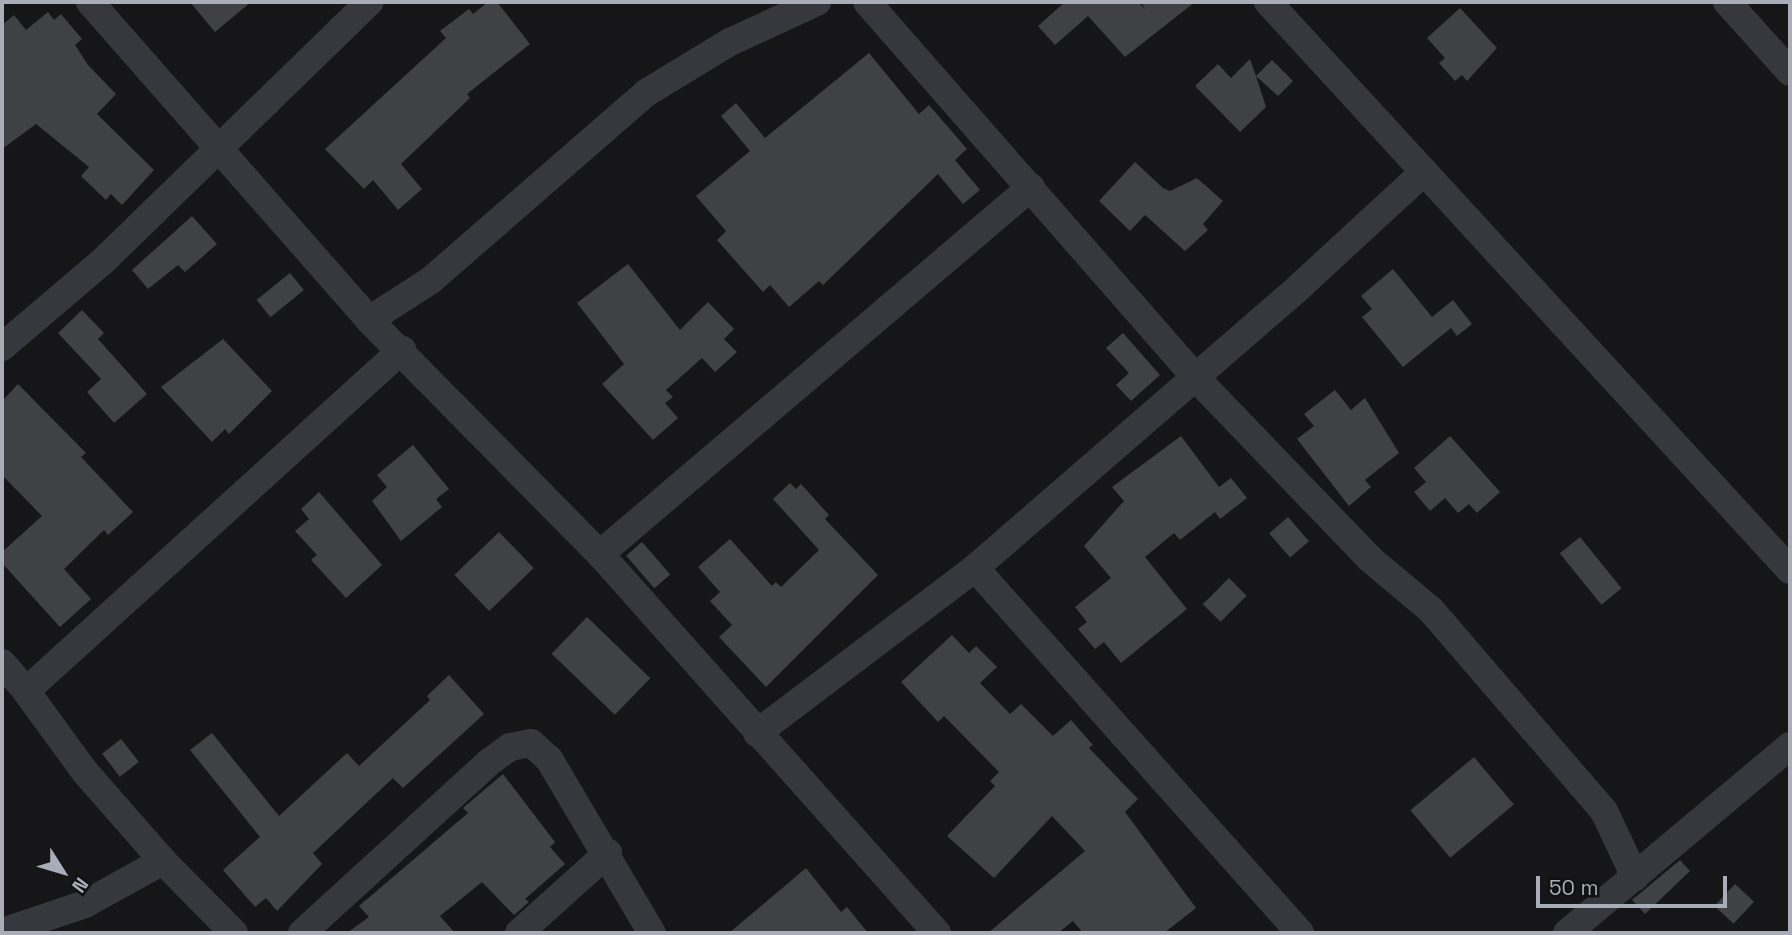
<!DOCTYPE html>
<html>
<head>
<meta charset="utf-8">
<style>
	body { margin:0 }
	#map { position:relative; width:1792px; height:935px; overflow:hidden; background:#161618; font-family:"Space Grotesk",sans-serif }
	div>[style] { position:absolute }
	.building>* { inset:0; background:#404145; transform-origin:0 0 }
	.street>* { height:28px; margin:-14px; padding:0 14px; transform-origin:14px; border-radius:14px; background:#37383d }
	span { translate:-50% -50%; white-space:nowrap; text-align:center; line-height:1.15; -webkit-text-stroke:5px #111113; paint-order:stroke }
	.frame { position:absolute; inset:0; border:4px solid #a8adb8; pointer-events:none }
	.north { position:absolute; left:28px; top:837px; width:70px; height:70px; -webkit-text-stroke:5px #111113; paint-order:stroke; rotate:127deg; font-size:19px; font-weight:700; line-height:28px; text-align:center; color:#a8adb8 }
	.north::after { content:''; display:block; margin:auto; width:24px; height:32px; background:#a8adb8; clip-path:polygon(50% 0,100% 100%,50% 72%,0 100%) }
	.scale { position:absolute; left:1536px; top:876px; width:191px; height:32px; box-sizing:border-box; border:4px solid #a8adb8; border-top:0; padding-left:9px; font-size:21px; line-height:24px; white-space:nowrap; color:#a8adb8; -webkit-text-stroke:5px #111113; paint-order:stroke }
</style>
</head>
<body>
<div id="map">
	<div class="building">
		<i style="clip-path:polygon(190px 2px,251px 2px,215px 32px)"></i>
		<i style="clip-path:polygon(488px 2px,497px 2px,530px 44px,467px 94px,470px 98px,401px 164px,422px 189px,398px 210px,373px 180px,364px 189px,325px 149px,446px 38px,440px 31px,469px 9px,473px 14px)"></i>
		<i style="clip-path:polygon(1065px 2px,1138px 2px,1145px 9px,1141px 2px,1195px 2px,1125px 57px,1088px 16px,1055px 45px,1038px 26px)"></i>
		<i style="clip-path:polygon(1460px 8px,1497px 48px,1467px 81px,1462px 75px,1455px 81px,1439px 63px,1445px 58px,1427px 38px)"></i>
		<i style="clip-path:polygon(48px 12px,54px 20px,61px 14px,82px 39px,75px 45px,88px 65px,116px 94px,97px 114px,154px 170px,122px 205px,111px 194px,106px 200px,81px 176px,89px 167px,36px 124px,2px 149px,2px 25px,14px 15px,26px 30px)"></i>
		<i style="clip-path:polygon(869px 53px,919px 114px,929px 105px,967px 149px,955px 160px,980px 190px,963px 204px,938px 174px,823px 285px,819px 281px,789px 307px,770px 285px,763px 292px,717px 240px,726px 231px,696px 196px,750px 151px,721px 116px,736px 103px,765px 138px)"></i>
		<i style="clip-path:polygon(1250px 59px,1256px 76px,1272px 60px,1293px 81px,1278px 96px,1256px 76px,1266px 107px,1240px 132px,1195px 86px,1218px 64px,1231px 78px)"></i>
		<i style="clip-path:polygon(1135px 162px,1163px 188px,1170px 191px,1197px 178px,1223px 201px,1203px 224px,1208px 230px,1185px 251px,1145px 215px,1130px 231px,1099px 201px)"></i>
		<i style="clip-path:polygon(192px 216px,217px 244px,185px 272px,178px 265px,148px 289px,132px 270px)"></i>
		<i style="clip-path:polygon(628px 264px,680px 330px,708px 302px,734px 329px,724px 339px,737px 352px,715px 372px,702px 358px,666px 390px,673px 397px,665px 403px,678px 418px,653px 440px,602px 384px,624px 364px,577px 303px)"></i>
		<i style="clip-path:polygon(1393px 269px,1432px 317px,1453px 300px,1472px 324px,1457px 336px,1451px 328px,1403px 367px,1362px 317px,1372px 309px,1361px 296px)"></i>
		<i style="left:290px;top:273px;width:22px;height:43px;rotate:51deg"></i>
		<i style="clip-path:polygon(82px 310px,104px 333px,98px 339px,147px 394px,114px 423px,87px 392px,101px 379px,58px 333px)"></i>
		<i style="clip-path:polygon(1123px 333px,1160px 375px,1131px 401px,1116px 385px,1129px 373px,1106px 348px)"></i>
		<i style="clip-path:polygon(223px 339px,272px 391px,229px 434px,225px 429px,212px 442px,161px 387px)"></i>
		<i style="clip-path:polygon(18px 384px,86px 453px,81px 457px,133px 512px,108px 535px,104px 530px,64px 569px,91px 599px,60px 627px,2px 563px,2px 552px,42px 516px,2px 475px,2px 401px)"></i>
		<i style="clip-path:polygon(1335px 390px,1351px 410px,1365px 398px,1399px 453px,1365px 480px,1371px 487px,1349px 506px,1297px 439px,1314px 426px,1304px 414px)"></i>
		<i style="clip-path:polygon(1181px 436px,1219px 487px,1231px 478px,1247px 498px,1220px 519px,1215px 512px,1180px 540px,1174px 533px,1145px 557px,1187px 609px,1121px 663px,1104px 642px,1095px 649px,1078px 629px,1087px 622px,1075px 607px,1111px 578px,1084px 546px,1124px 501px,1112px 487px)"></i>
		<i style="clip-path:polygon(1450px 436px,1500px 492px,1477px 513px,1469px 504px,1458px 513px,1445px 498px,1430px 511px,1414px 492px,1426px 482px,1414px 468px)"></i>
		<i style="clip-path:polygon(413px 445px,449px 489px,436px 499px,442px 507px,401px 541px,372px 501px,387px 487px,377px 475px)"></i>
		<i style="clip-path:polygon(790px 483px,796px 489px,801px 484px,829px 515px,825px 519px,878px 575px,766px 687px,719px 637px,732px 625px,710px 601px,720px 592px,698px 567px,730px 539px,772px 586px,776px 582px,781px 587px,819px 550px,773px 499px)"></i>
		<i style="clip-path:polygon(319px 492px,382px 565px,346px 598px,311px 560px,317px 555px,295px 531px,309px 519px,301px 509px)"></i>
		<i style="left:1288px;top:517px;width:32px;height:25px;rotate:49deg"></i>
		<i style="left:499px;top:532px;width:50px;height:62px;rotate:46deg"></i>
		<i style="left:1580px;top:537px;width:66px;height:26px;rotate:51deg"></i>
		<i style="left:642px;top:542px;width:43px;height:21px;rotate:49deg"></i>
		<i style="left:1229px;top:578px;width:25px;height:37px;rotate:45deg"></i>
		<i style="left:587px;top:617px;width:88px;height:51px;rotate:44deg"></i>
		<i style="clip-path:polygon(952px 635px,969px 653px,976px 646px,997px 667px,980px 683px,1010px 714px,1021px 704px,1053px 736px,1071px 720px,1093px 745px,1089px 748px,1138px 799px,1125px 812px,1196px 908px,1164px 933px,1083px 933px,1073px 921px,1058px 933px,988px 933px,1085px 851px,1052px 816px,994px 878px,947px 836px,995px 786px,990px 781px,999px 772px,944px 716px,938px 722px,901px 682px)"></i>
		<i style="clip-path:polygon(449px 675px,484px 714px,403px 788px,393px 778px,313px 853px,322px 864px,277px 911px,266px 898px,255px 907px,223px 870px,260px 837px,190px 750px,212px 733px,279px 816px,347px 753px,359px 766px,430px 700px,427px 696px)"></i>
		<i style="left:121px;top:739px;width:29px;height:24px;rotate:52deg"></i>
		<i style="left:1474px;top:757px;width:62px;height:83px;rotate:50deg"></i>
		<i style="clip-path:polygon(503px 774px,555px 842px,550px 847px,565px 864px,525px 899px,529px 902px,514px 915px,482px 882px,440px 916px,455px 933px,347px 933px,369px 917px,359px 906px,468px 813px,463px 808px)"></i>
		<i style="clip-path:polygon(1680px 860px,1690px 871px,1645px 914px,1632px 900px)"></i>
		<i style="clip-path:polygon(806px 868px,841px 912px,847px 907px,868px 933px,729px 933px)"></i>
		<i style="left:1735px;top:884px;width:26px;height:30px;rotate:43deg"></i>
	</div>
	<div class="street">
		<i style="left:90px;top:2px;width:423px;rotate:48.7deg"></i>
		<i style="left:369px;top:320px;width:329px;rotate:45.4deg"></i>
		<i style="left:600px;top:554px;width:507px;rotate:48.36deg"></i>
		<i style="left:867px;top:2px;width:498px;rotate:48.8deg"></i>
		<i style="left:1195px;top:377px;width:252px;rotate:46.1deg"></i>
		<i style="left:1370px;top:559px;width:80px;rotate:39.9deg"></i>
		<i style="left:1431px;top:610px;width:265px;rotate:49.3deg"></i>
		<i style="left:1604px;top:811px;width:73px;rotate:64.8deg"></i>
		<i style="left:1268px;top:2px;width:771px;rotate:47.42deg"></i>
		<i style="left:1727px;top:2px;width:94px;rotate:48deg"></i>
		<i style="left:369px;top:320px;width:74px;rotate:-32.8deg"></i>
		<i style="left:431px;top:280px;width:285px;rotate:-41deg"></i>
		<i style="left:646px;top:93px;width:98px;rotate:-31.3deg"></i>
		<i style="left:730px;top:42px;width:96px;rotate:-24.7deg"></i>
		<i style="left:2px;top:347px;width:131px;rotate:-40.4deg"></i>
		<i style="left:102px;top:262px;width:373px;rotate:-44.2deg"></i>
		<i style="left:600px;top:554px;width:566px;rotate:-40.41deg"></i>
		<i style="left:975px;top:568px;width:489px;rotate:48.3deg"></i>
		<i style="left:2px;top:663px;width:37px;rotate:49deg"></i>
		<i style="left:757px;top:733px;width:273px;rotate:-37.1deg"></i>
		<i style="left:975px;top:568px;width:426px;rotate:-40.9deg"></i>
		<i style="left:1297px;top:289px;width:173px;rotate:-42.7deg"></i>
		<i style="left:163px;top:861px;width:101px;rotate:45.4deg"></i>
		<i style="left:2px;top:932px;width:88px;rotate:-18.6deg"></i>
		<i style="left:85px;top:904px;width:89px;rotate:-28.9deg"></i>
		<i style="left:163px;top:861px;width:118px;rotate:-131.2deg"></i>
		<i style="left:85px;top:772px;width:100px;rotate:-126.1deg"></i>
		<i style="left:26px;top:691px;width:508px;rotate:-42.21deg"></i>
		<i style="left:302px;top:933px;width:252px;rotate:-42.4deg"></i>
		<i style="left:488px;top:763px;width:27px;rotate:-36deg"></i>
		<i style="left:510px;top:747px;width:21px;rotate:-11deg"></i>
		<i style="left:531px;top:743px;width:24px;rotate:42deg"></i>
		<i style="left:549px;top:759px;width:202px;rotate:59.4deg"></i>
		<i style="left:519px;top:933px;width:120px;rotate:-42deg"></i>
		<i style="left:1567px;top:933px;width:291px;rotate:-40deg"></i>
	</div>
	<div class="frame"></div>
	<div class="north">N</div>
	<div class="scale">50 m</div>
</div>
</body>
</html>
